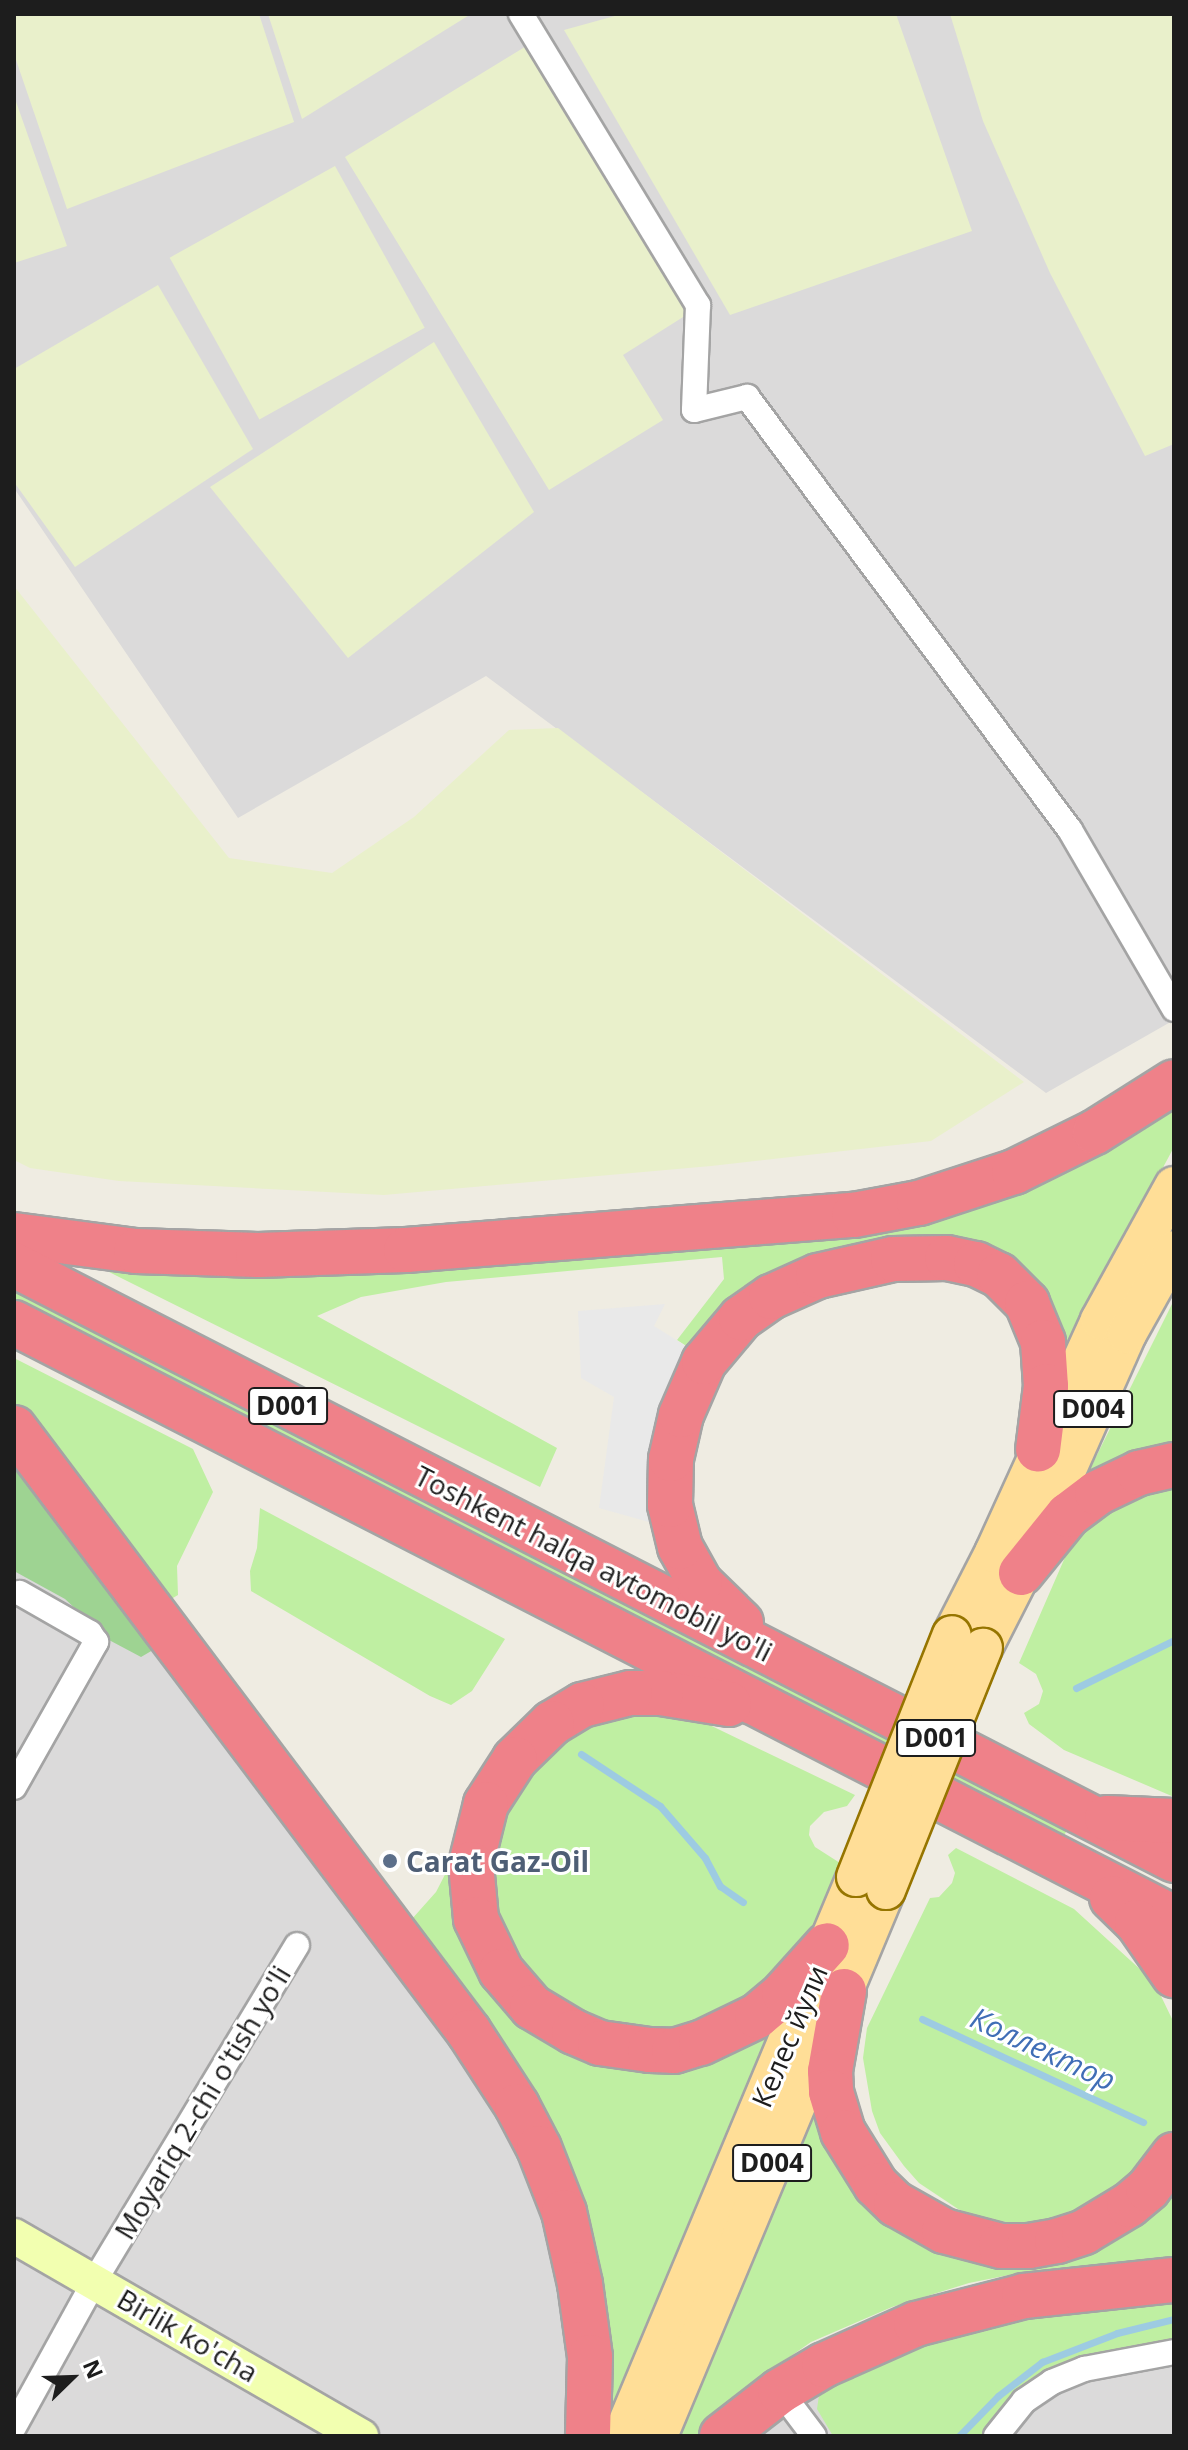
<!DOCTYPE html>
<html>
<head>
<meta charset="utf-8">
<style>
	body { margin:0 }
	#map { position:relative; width:1188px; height:2450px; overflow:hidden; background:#efece2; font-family:"Open Sans",sans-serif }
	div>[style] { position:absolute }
	.residential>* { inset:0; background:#dbdada }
	.farmland>* { inset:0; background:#e9f0cb; transform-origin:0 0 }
	.grass>* { inset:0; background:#bfefa2; transform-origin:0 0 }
	.forest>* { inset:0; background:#9ed392 }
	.parking>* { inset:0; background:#e9e9e9 }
	.stream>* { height:7px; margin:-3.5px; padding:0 3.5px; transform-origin:3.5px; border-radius:3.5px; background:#9dcbe2 }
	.roads { filter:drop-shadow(2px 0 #a4a4a4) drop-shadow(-2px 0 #a4a4a4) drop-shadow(0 2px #a4a4a4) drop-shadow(0 -2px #a4a4a4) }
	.street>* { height:24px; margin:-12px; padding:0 12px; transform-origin:12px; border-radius:12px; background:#fff }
	.secondary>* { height:34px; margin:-17px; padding:0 17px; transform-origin:17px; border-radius:17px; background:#f2ffb0 }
	.primary>* { height:38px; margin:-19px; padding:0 19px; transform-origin:19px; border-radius:19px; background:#ffde97 }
	.highway>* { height:44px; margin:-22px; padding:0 22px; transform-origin:22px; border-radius:22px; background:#ef8189 }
	.bridges { filter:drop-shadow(2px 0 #967500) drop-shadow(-2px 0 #967500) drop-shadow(0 2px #967500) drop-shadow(0 -2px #967500) }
	.primary-bridge>* { height:38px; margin:-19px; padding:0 19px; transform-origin:19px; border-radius:19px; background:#ffde97 }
	.dots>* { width:22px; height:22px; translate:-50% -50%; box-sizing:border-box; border:4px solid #fff; border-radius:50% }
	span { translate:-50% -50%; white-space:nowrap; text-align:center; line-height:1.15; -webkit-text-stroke:6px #fff; paint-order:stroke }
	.shield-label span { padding:2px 6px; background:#fff; border:2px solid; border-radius:6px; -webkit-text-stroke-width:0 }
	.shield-label { font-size:26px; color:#1d1d1d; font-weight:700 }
	.street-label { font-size:28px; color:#1d1d1d }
	.service-label { font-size:28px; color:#4e5e75; font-weight:700 }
	.left { translate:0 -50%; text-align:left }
	.water-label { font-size:30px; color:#406eb6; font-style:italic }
	.frame { position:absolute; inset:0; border:16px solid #1d1d1d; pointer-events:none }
	.north { position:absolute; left:32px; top:2338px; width:80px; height:80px; -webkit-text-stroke:6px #fff; paint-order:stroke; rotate:67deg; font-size:22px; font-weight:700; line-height:32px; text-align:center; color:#1d1d1d }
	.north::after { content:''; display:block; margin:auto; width:28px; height:36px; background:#1d1d1d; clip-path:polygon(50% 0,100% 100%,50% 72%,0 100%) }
</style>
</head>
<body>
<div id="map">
	<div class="residential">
		<i style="clip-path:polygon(14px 14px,1174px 14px,1174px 1020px,1046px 1093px,486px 676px,238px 818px,14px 488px)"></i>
		<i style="clip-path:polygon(14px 1456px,459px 2045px,531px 2169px,569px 2287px,579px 2436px,14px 2436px)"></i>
		<i style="clip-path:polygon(1174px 2293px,1174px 2436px,747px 2436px,821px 2381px)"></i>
	</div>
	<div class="farmland">
		<i style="clip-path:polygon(14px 14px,259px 14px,294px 122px,67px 209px,14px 54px)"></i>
		<i style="clip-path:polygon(268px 14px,471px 14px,302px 119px)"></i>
		<i style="clip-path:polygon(622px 14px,896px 14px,972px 231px,730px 315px,564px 30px)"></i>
		<i style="clip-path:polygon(950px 14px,1174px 14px,1174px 444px,1145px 456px,1050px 273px,983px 121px)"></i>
		<i style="clip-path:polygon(528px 45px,691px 312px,623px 355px,663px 420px,549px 490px,345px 157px)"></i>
		<i style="clip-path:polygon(14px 96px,67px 246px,14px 263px)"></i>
		<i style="left:335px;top:166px;width:185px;height:189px;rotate:61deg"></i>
		<i style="clip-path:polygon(158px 285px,253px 449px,75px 567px,14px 482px,14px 369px)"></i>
		<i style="clip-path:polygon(434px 342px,534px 512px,348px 658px,210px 487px)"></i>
		<i style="clip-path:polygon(14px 586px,229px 858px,332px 873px,414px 817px,509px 730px,558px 728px,1024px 1082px,931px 1141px,711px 1166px,384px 1195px,119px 1181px,30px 1168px,14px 1160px)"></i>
	</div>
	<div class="grass">
		<i style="clip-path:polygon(1174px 1099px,1174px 1147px,1057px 1365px,953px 1245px,694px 1351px,677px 1340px,724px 1279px,722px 1257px,446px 1282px,361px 1297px,317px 1316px,557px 1448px,540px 1487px,105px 1270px,108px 1266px,781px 1241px)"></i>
		<i style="left:14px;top:1282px;width:1187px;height:17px;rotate:27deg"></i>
		<i style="clip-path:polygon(1174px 1300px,1174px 1446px,1081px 1487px)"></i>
		<i style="clip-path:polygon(14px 1358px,193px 1449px,213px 1492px,177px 1566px,178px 1595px,161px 1605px,14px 1407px)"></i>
		<i style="clip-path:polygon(1174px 1474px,1174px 1797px,1064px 1750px,1029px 1724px,1024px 1713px,1039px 1704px,1043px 1691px,1036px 1674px,1019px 1663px,1073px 1539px,1108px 1511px)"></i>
		<i style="clip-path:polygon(260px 1508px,505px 1639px,472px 1691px,451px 1705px,430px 1696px,251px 1591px,250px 1571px,257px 1548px)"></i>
		<i style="clip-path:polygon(603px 1711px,689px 1715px,855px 1795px,847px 1806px,824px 1812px,810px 1826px,809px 1835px,815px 1847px,840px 1863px,821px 1918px,792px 1963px,718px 2021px,654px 2035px,580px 2019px,526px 1974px,498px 1919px,493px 1871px,504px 1822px,515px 1799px,558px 1742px)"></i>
		<i style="clip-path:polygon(956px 1848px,1074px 1909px,1142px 1971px,1160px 1994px,1174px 2023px,1174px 2125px,1167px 2141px,1152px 2164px,1073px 2218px,1026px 2225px,979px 2218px,958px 2209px,919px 2183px,904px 2166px,880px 2133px,872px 2111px,863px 2058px,867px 2028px,930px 1898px,939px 1897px,952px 1883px,955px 1873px,948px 1855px)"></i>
		<i style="clip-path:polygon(452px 1861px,554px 2044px,773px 2028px,603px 2430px,598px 2310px,403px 1929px,436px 1892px)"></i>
		<i style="clip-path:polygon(817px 2099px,949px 2253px,1174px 2185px,1174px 2257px,1009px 2275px,969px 2283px,892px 2307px,811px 2342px,784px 2361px,751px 2386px,701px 2436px,677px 2436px)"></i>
		<i style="clip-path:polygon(1174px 2293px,1174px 2344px,1069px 2362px,1036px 2378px,1008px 2401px,981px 2436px,833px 2436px,817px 2409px,821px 2381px,977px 2316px)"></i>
	</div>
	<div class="forest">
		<i style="clip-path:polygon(14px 1451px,153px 1650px,141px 1657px,109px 1640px,65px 1599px,14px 1571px)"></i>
	</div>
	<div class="parking">
		<i style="clip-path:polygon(665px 1304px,654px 1326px,694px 1351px,656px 1524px,599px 1508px,614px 1397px,581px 1378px,578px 1311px)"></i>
	</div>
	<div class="stream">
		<i style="left:1076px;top:1688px;width:109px;rotate:-26.1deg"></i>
		<i style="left:581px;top:1754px;width:95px;rotate:33.4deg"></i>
		<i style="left:660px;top:1806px;width:69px;rotate:49.1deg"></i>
		<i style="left:705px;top:1858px;width:32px;rotate:62deg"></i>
		<i style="left:720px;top:1886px;width:28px;rotate:35deg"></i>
		<i style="left:922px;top:2019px;width:244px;rotate:25deg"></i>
		<i style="left:959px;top:2436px;width:56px;rotate:-45.7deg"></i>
		<i style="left:998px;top:2396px;width:56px;rotate:-37.7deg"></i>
		<i style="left:1042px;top:2362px;width:80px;rotate:-21.1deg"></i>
		<i style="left:1117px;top:2333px;width:59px;rotate:-13.8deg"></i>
	</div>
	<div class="roads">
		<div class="street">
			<i style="left:521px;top:14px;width:341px;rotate:58.7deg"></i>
			<i style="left:698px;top:305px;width:105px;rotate:92.2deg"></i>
			<i style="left:694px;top:410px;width:55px;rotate:-13.8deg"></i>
			<i style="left:747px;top:397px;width:540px;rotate:53.28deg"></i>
			<i style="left:1070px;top:830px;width:207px;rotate:59.8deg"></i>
			<i style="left:14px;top:1787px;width:167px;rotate:-60.5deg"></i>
			<i style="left:96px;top:1642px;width:11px;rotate:-124deg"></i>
			<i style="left:90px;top:1633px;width:81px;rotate:-150.3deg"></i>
			<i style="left:780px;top:2391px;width:56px;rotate:52.9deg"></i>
			<i style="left:14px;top:2427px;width:168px;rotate:-61.1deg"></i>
			<i style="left:95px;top:2280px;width:391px;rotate:-58.9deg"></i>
			<i style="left:996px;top:2436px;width:45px;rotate:-51.3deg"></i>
			<i style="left:1024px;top:2401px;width:34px;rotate:-34deg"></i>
			<i style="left:1052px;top:2382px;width:35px;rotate:-22deg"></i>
			<i style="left:1084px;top:2369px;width:92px;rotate:-10.7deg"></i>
		</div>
		<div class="secondary">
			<i style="left:14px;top:2236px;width:401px;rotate:30deg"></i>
		</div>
		<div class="primary">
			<i style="left:952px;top:1635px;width:92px;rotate:-62.9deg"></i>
			<i style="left:994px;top:1553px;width:256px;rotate:-65.5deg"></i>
			<i style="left:1100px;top:1320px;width:153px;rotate:-61.1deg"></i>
			<i style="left:983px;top:1648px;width:84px;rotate:-63.1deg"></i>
			<i style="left:1021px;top:1573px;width:261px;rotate:-66.1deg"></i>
			<i style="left:1127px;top:1334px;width:96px;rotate:-60.8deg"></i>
			<i style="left:622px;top:2436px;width:606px;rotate:-67.29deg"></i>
			<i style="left:658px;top:2436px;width:592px;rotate:-67.34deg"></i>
		</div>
		<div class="highway">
			<i style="left:14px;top:1235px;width:123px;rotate:7.5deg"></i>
			<i style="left:136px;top:1251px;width:122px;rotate:1.9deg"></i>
			<i style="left:258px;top:1255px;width:148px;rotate:-1.9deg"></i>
			<i style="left:406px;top:1250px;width:449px;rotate:-4.5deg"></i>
			<i style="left:854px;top:1215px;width:66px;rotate:-10.5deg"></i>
			<i style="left:919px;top:1203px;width:100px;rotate:-18.1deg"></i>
			<i style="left:1014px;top:1172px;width:90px;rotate:-26.3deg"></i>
			<i style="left:1095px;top:1132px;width:93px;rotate:-32.3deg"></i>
			<i style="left:14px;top:1265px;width:1304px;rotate:27.15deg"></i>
			<i style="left:14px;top:1323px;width:1304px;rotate:27.15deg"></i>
			<i style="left:14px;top:1428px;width:756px;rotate:53.01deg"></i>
			<i style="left:469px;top:2032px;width:88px;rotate:57deg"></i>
			<i style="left:517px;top:2106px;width:47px;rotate:62.4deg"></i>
			<i style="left:539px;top:2148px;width:69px;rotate:68.7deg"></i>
			<i style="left:564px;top:2212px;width:74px;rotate:77.5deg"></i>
			<i style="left:580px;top:2284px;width:74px;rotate:82.2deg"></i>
			<i style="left:590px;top:2357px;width:79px;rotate:91.5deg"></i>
			<i style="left:1021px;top:1573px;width:75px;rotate:-51deg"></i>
			<i style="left:1068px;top:1515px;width:36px;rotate:-37deg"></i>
			<i style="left:1097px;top:1493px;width:47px;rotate:-25.5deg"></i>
			<i style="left:1139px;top:1473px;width:36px;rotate:-13deg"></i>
			<i style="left:741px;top:1623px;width:57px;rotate:-135.7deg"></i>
			<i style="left:700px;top:1583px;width:41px;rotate:-119.1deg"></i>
			<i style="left:680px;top:1547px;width:43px;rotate:-103.4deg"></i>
			<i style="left:670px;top:1505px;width:46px;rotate:-88.8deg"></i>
			<i style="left:671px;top:1459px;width:45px;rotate:-77.2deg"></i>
			<i style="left:681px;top:1415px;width:58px;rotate:-66.5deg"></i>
			<i style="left:704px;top:1362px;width:57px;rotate:-49.9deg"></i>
			<i style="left:741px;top:1318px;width:37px;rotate:-35deg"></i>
			<i style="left:771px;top:1297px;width:51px;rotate:-24.1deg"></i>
			<i style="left:818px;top:1276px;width:77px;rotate:-12.8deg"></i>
			<i style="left:893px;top:1259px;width:54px;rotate:-1.1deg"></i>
			<i style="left:947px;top:1258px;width:30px;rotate:12deg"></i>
			<i style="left:976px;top:1264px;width:25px;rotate:26deg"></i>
			<i style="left:999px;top:1275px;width:40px;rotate:45deg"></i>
			<i style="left:1027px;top:1303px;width:42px;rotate:67.7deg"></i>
			<i style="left:1043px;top:1342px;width:44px;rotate:86.1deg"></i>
			<i style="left:1046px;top:1386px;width:64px;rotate:97.1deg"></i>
			<i style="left:729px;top:1704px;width:69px;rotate:-170.8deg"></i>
			<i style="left:661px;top:1693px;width:31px;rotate:180deg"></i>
			<i style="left:630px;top:1693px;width:49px;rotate:166deg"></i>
			<i style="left:582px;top:1705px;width:35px;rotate:149deg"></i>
			<i style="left:552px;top:1723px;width:52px;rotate:135.8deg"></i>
			<i style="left:515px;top:1759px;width:54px;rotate:122.8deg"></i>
			<i style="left:486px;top:1804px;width:62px;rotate:104deg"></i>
			<i style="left:471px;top:1864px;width:55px;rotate:84.8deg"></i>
			<i style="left:476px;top:1919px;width:58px;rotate:64.3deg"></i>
			<i style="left:501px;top:1971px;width:48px;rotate:49.3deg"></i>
			<i style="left:532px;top:2007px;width:49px;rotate:30.8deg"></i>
			<i style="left:574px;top:2032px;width:28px;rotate:23deg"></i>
			<i style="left:600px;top:2043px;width:50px;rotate:8deg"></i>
			<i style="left:650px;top:2050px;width:24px;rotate:2deg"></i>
			<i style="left:674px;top:2051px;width:28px;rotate:-17deg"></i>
			<i style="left:701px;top:2043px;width:62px;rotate:-25.7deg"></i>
			<i style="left:757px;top:2016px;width:35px;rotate:-40deg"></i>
			<i style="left:784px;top:1993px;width:64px;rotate:-48.1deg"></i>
			<i style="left:1107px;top:1818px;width:67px;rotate:2.6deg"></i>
			<i style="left:1112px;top:1898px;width:35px;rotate:44deg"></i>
			<i style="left:1137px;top:1922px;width:65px;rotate:55.1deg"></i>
			<i style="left:844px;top:1991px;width:81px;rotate:99.9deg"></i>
			<i style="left:830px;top:2071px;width:21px;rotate:87deg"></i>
			<i style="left:831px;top:2092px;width:42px;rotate:73.3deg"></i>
			<i style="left:843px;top:2132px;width:62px;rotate:58.1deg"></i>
			<i style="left:876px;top:2185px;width:28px;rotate:44deg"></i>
			<i style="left:896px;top:2204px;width:55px;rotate:29.4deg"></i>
			<i style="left:944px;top:2231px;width:59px;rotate:14.7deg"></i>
			<i style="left:1001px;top:2246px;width:28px"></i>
			<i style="left:1029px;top:2246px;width:28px;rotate:-10deg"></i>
			<i style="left:1057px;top:2241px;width:28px;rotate:-18deg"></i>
			<i style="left:1084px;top:2232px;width:52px;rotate:-31deg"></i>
			<i style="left:1129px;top:2205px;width:25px;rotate:-40deg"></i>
			<i style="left:1148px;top:2189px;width:43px;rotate:-52.6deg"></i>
			<i style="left:722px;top:2436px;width:73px;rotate:-37.8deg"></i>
			<i style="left:780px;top:2391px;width:51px;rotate:-30.6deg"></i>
			<i style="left:824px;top:2365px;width:101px;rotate:-24deg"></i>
			<i style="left:916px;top:2324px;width:112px;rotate:-14.5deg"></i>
			<i style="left:1024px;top:2296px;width:151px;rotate:-6.1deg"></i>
		</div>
	</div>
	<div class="bridges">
		<div class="primary-bridge">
			<i style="left:856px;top:1877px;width:260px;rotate:-68.4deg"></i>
			<i style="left:886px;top:1890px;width:261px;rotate:-68.2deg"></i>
		</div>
	</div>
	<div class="dots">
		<i style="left:390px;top:1861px;background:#5c6f8a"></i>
	</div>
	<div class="shield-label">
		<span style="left:288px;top:1406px">D001</span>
		<span style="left:1093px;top:1409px">D004</span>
		<span style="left:936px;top:1738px">D001</span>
		<span style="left:772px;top:2163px">D004</span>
	</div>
	<div class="street-label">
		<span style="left:594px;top:1563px;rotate:27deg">Toshkent halqa avtomobil yo'li</span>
		<span style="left:789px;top:2036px;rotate:-67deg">Келес йули</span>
		<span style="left:202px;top:2102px;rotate:-59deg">Moyariq 2-chi o'tish yo'li</span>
		<span style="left:188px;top:2335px;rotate:30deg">Birlik ko'cha</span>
	</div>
	<div class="service-label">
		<span class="left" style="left:406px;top:1861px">Carat Gaz-Oil</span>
	</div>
	<div class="water-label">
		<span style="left:1043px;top:2049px;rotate:25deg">Коллектор</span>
	</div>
	<div class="frame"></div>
	<div class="north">N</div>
</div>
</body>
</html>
